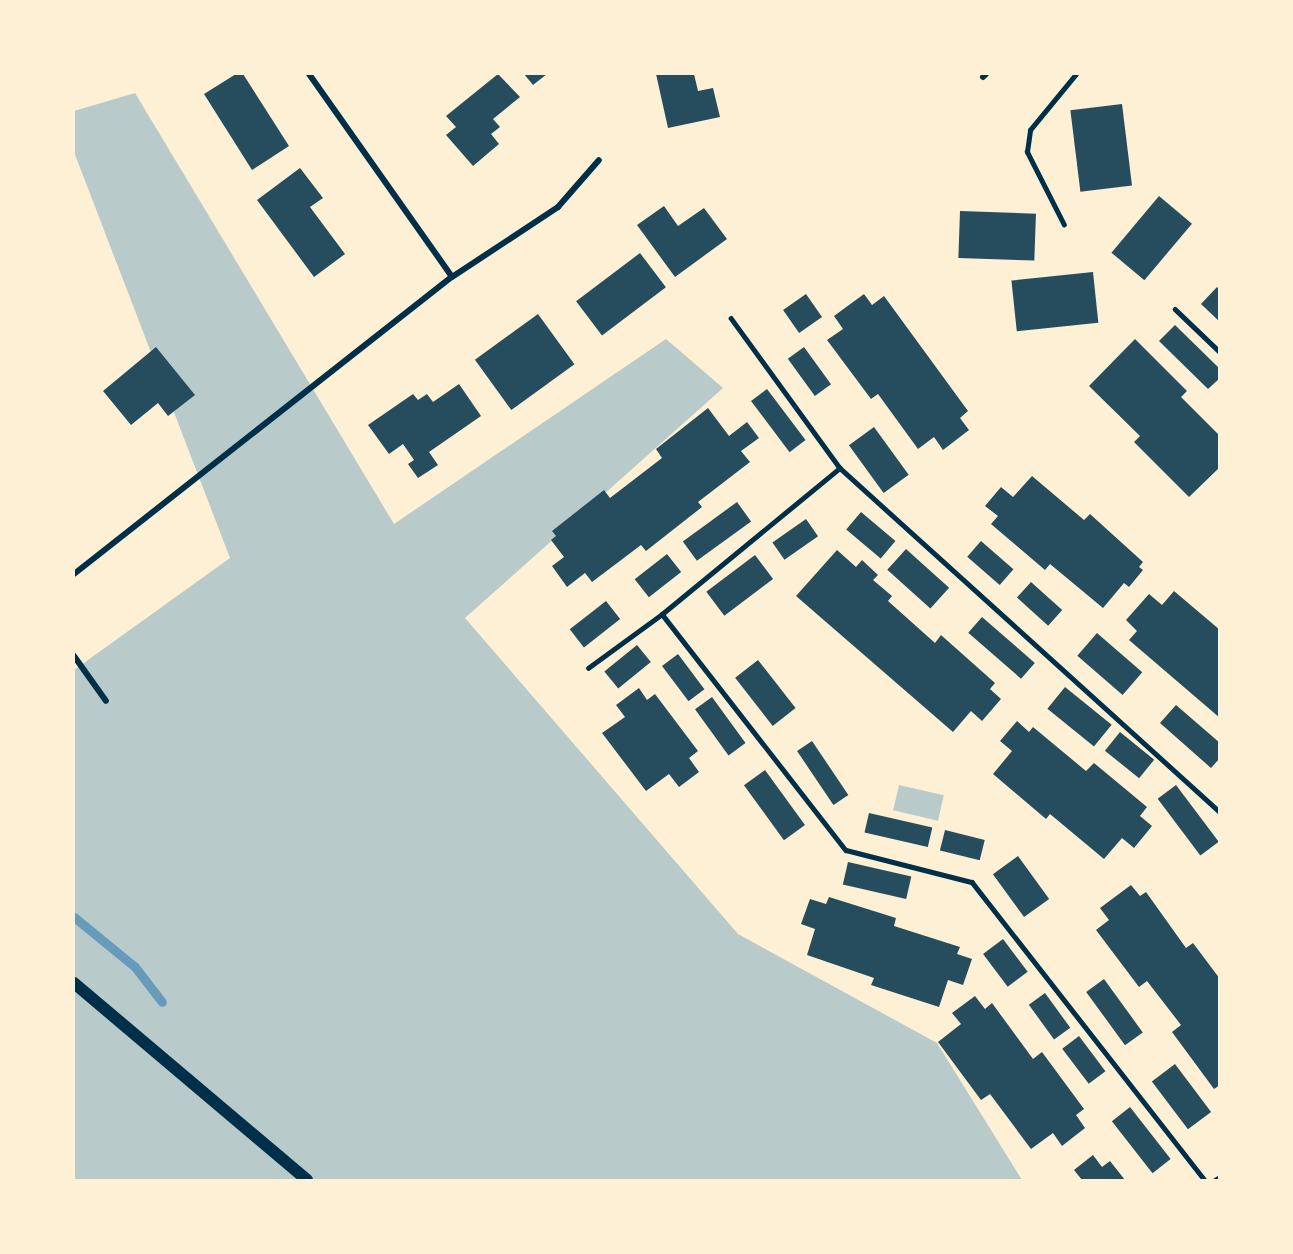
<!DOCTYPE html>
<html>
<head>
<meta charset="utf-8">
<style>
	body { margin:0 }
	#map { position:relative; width:1293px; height:1254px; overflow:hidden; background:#fdf0d5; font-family:Cabin,sans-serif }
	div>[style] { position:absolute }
	.green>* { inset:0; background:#b9caca; transform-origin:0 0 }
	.stream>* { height:9px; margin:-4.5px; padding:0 4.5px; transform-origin:4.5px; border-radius:4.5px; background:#669bbc }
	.building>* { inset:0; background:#264d5e; transform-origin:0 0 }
	.service>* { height:4.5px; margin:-2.25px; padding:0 2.25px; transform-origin:2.25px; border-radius:2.25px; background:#003049 }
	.minor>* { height:6px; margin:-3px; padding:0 3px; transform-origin:3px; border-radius:3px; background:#003049 }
	.secondary>* { height:12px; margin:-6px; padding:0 6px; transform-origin:6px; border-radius:6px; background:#003049 }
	span { translate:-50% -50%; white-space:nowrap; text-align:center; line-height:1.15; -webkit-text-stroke:4.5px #fdf0d5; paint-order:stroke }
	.frame { position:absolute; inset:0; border:75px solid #fdf0d5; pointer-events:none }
</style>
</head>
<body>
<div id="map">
	<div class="green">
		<i style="clip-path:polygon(135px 93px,394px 524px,666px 339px,723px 388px,465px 618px,738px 934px,937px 1043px,1022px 1180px,74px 1180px,74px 670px,230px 558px,74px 152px,74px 111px)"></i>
		<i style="left:899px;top:785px;width:46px;height:26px;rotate:13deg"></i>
	</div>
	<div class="stream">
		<i style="left:74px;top:917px;width:79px;rotate:39.3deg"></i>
		<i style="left:135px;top:967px;width:44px;rotate:52.4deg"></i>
	</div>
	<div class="building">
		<i style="clip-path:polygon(236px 74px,243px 74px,289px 146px,252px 170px,204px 94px)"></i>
		<i style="clip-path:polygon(498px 74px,520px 97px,493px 119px,500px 127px,491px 134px,499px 144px,473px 166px,446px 135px,456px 127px,446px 116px)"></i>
		<i style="clip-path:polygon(524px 74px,547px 74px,533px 85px)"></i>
		<i style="clip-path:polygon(656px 74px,694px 74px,698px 91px,713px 88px,720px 117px,668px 128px)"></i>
		<i style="left:1122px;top:104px;width:82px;height:52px;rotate:83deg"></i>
		<i style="clip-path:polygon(300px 168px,323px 198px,310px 207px,345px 254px,314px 277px,257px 200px)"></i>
		<i style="left:1159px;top:196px;width:43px;height:74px;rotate:40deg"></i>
		<i style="clip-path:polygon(664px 206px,678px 226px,704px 208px,727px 239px,675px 277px,637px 225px)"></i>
		<i style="left:960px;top:211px;width:76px;height:47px;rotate:2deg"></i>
		<i style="left:640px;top:253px;width:43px;height:80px;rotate:53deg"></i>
		<i style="left:1093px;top:272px;width:51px;height:82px;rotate:84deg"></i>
		<i style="clip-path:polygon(1217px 287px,1220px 290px,1220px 322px,1201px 304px)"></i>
		<i style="left:806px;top:294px;width:28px;height:28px;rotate:55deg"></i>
		<i style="clip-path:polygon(864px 294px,872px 305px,884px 296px,968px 411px,960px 418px,969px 430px,943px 450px,934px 437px,918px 449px,878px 394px,871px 399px,827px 340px,843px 329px,834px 316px)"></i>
		<i style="left:538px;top:314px;width:62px;height:78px;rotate:54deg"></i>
		<i style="clip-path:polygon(1175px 325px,1220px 369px,1220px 378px,1208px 389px,1159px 341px)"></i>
		<i style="clip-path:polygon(1135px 339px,1187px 391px,1181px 397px,1220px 436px,1220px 467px,1189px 497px,1134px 442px,1140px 436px,1089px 386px)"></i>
		<i style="clip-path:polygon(156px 347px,195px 395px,168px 416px,158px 403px,131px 425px,103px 391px)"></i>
		<i style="left:804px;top:347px;width:46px;height:20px;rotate:54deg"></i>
		<i style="clip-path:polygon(459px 384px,481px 416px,429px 452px,438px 465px,418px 478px,408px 464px,414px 460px,403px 444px,389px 454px,368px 425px,413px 394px,418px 400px,427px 394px,433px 402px)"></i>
		<i style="left:767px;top:389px;width:64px;height:20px;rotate:53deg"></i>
		<i style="clip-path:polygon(708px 408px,729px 436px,747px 422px,759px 438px,741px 451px,750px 462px,698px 502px,702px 507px,646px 551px,641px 545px,592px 582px,585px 573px,567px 587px,552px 566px,564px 557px,551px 540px,556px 536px,552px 531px,604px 490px,610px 498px,662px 458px,656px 449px)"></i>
		<i style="left:874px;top:427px;width:59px;height:31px;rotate:54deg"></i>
		<i style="clip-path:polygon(1032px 476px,1084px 520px,1090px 514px,1143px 562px,1139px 567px,1143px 570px,1129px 587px,1124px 583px,1103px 608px,1050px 564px,1045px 570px,991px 524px,998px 516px,985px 506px,1001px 487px,1013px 497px)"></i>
		<i style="left:737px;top:502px;width:24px;height:67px;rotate:54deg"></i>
		<i style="left:861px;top:512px;width:45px;height:23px;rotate:40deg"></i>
		<i style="left:806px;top:519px;width:21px;height:41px;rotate:55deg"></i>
		<i style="left:981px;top:541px;width:43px;height:21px;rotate:41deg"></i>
		<i style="left:906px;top:549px;width:58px;height:28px;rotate:42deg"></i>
		<i style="clip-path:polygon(837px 550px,856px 567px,862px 560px,878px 575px,873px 580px,892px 596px,888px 601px,935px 643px,941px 635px,995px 683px,990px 689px,1001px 699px,982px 721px,971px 711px,953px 732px,796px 596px)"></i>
		<i style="left:667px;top:554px;width:23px;height:41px;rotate:52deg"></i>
		<i style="left:755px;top:555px;width:30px;height:61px;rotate:53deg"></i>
		<i style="left:1031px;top:582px;width:42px;height:21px;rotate:42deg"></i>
		<i style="clip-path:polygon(1174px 591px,1220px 630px,1220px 718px,1129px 640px,1137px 631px,1126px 620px,1149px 594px,1162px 605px)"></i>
		<i style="left:606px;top:601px;width:23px;height:46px;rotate:52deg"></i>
		<i style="left:982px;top:617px;width:70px;height:21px;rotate:41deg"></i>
		<i style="left:1097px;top:633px;width:60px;height:30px;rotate:41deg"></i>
		<i style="left:637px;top:645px;width:22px;height:42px;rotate:51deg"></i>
		<i style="left:678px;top:654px;width:44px;height:20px;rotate:53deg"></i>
		<i style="left:758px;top:660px;width:61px;height:29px;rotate:52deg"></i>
		<i style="left:1065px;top:687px;width:60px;height:28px;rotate:39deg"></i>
		<i style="clip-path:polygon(639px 688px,647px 700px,655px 694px,698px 751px,689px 758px,699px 772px,679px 787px,669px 774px,646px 791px,602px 733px,625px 717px,616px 705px)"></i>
		<i style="left:712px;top:697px;width:57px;height:21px;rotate:54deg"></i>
		<i style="clip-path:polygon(1176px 705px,1220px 743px,1220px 758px,1211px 768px,1160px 723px)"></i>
		<i style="clip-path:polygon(1017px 721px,1029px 732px,1033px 727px,1086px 771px,1094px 763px,1147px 807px,1140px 816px,1152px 826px,1134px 848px,1122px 838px,1104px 859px,1050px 814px,1046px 819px,993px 774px,1012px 751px,1000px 741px)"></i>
		<i style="left:1120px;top:732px;width:44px;height:24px;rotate:39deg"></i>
		<i style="left:812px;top:741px;width:65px;height:18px;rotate:56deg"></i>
		<i style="left:765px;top:770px;width:68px;height:26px;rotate:54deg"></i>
		<i style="left:1176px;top:785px;width:71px;height:23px;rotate:53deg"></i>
		<i style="left:869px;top:813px;width:65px;height:20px;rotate:13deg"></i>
		<i style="left:945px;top:830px;width:41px;height:21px;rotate:14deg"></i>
		<i style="left:1018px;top:856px;width:53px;height:31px;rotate:54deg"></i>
		<i style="left:848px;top:862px;width:65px;height:23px;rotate:13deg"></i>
		<i style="clip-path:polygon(1131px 885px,1140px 896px,1146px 892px,1186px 948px,1193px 943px,1220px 979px,1220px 1085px,1214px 1089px,1172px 1032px,1181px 1025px,1147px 981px,1139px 987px,1096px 930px,1109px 920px,1100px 908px)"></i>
		<i style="clip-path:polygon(829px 897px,896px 918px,894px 926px,960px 947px,957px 954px,972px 959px,963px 985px,948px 980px,939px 1007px,871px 985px,874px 978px,807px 955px,815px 929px,801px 924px,810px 899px,826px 904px)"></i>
		<i style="left:1003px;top:939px;width:41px;height:25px;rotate:53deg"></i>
		<i style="left:1104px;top:979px;width:66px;height:22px;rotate:54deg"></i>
		<i style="left:1045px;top:993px;width:43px;height:20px;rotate:54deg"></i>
		<i style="clip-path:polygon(975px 996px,985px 1009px,992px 1003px,1033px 1059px,1042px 1052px,1084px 1109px,1076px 1115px,1085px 1128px,1062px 1146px,1053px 1133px,1031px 1149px,990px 1094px,981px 1100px,938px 1042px,961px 1024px,952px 1013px)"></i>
		<i style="left:1079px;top:1036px;width:44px;height:21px;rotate:53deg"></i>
		<i style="left:1175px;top:1064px;width:60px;height:29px;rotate:53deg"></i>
		<i style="left:1130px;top:1107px;width:66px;height:23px;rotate:52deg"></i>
		<i style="clip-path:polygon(1093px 1155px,1102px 1167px,1110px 1161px,1125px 1180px,1082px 1180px,1074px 1170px)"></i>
	</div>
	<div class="service">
		<i style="left:1064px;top:225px;width:82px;rotate:-116.9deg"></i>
		<i style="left:1027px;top:152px;width:22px;rotate:-82deg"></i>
		<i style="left:1030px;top:130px;width:72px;rotate:-50.6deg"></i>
		<i style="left:1175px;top:309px;width:62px;rotate:43.7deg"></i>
		<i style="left:731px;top:318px;width:185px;rotate:54deg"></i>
		<i style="left:840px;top:468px;width:513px;rotate:42.15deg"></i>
		<i style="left:662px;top:614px;width:299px;rotate:52.1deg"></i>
		<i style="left:846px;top:850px;width:130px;rotate:14.3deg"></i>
		<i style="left:972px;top:882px;width:378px;rotate:52deg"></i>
		<i style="left:588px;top:668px;width:92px;rotate:-36.1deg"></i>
		<i style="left:662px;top:614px;width:230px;rotate:-39.4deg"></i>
		<i style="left:1215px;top:1180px;width:6px;rotate:-31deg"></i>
	</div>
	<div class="minor">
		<i style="left:309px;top:74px;width:248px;rotate:54.8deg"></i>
		<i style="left:983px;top:77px;width:4px;rotate:-45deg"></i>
		<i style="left:74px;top:574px;width:481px;rotate:-38.2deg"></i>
		<i style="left:452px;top:277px;width:127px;rotate:-33.4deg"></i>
		<i style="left:558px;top:207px;width:62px;rotate:-48.9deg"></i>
		<i style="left:74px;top:656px;width:55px;rotate:54.6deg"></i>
	</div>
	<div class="secondary">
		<i style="left:74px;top:983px;width:305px;rotate:40.2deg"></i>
	</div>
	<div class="frame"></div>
</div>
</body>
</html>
